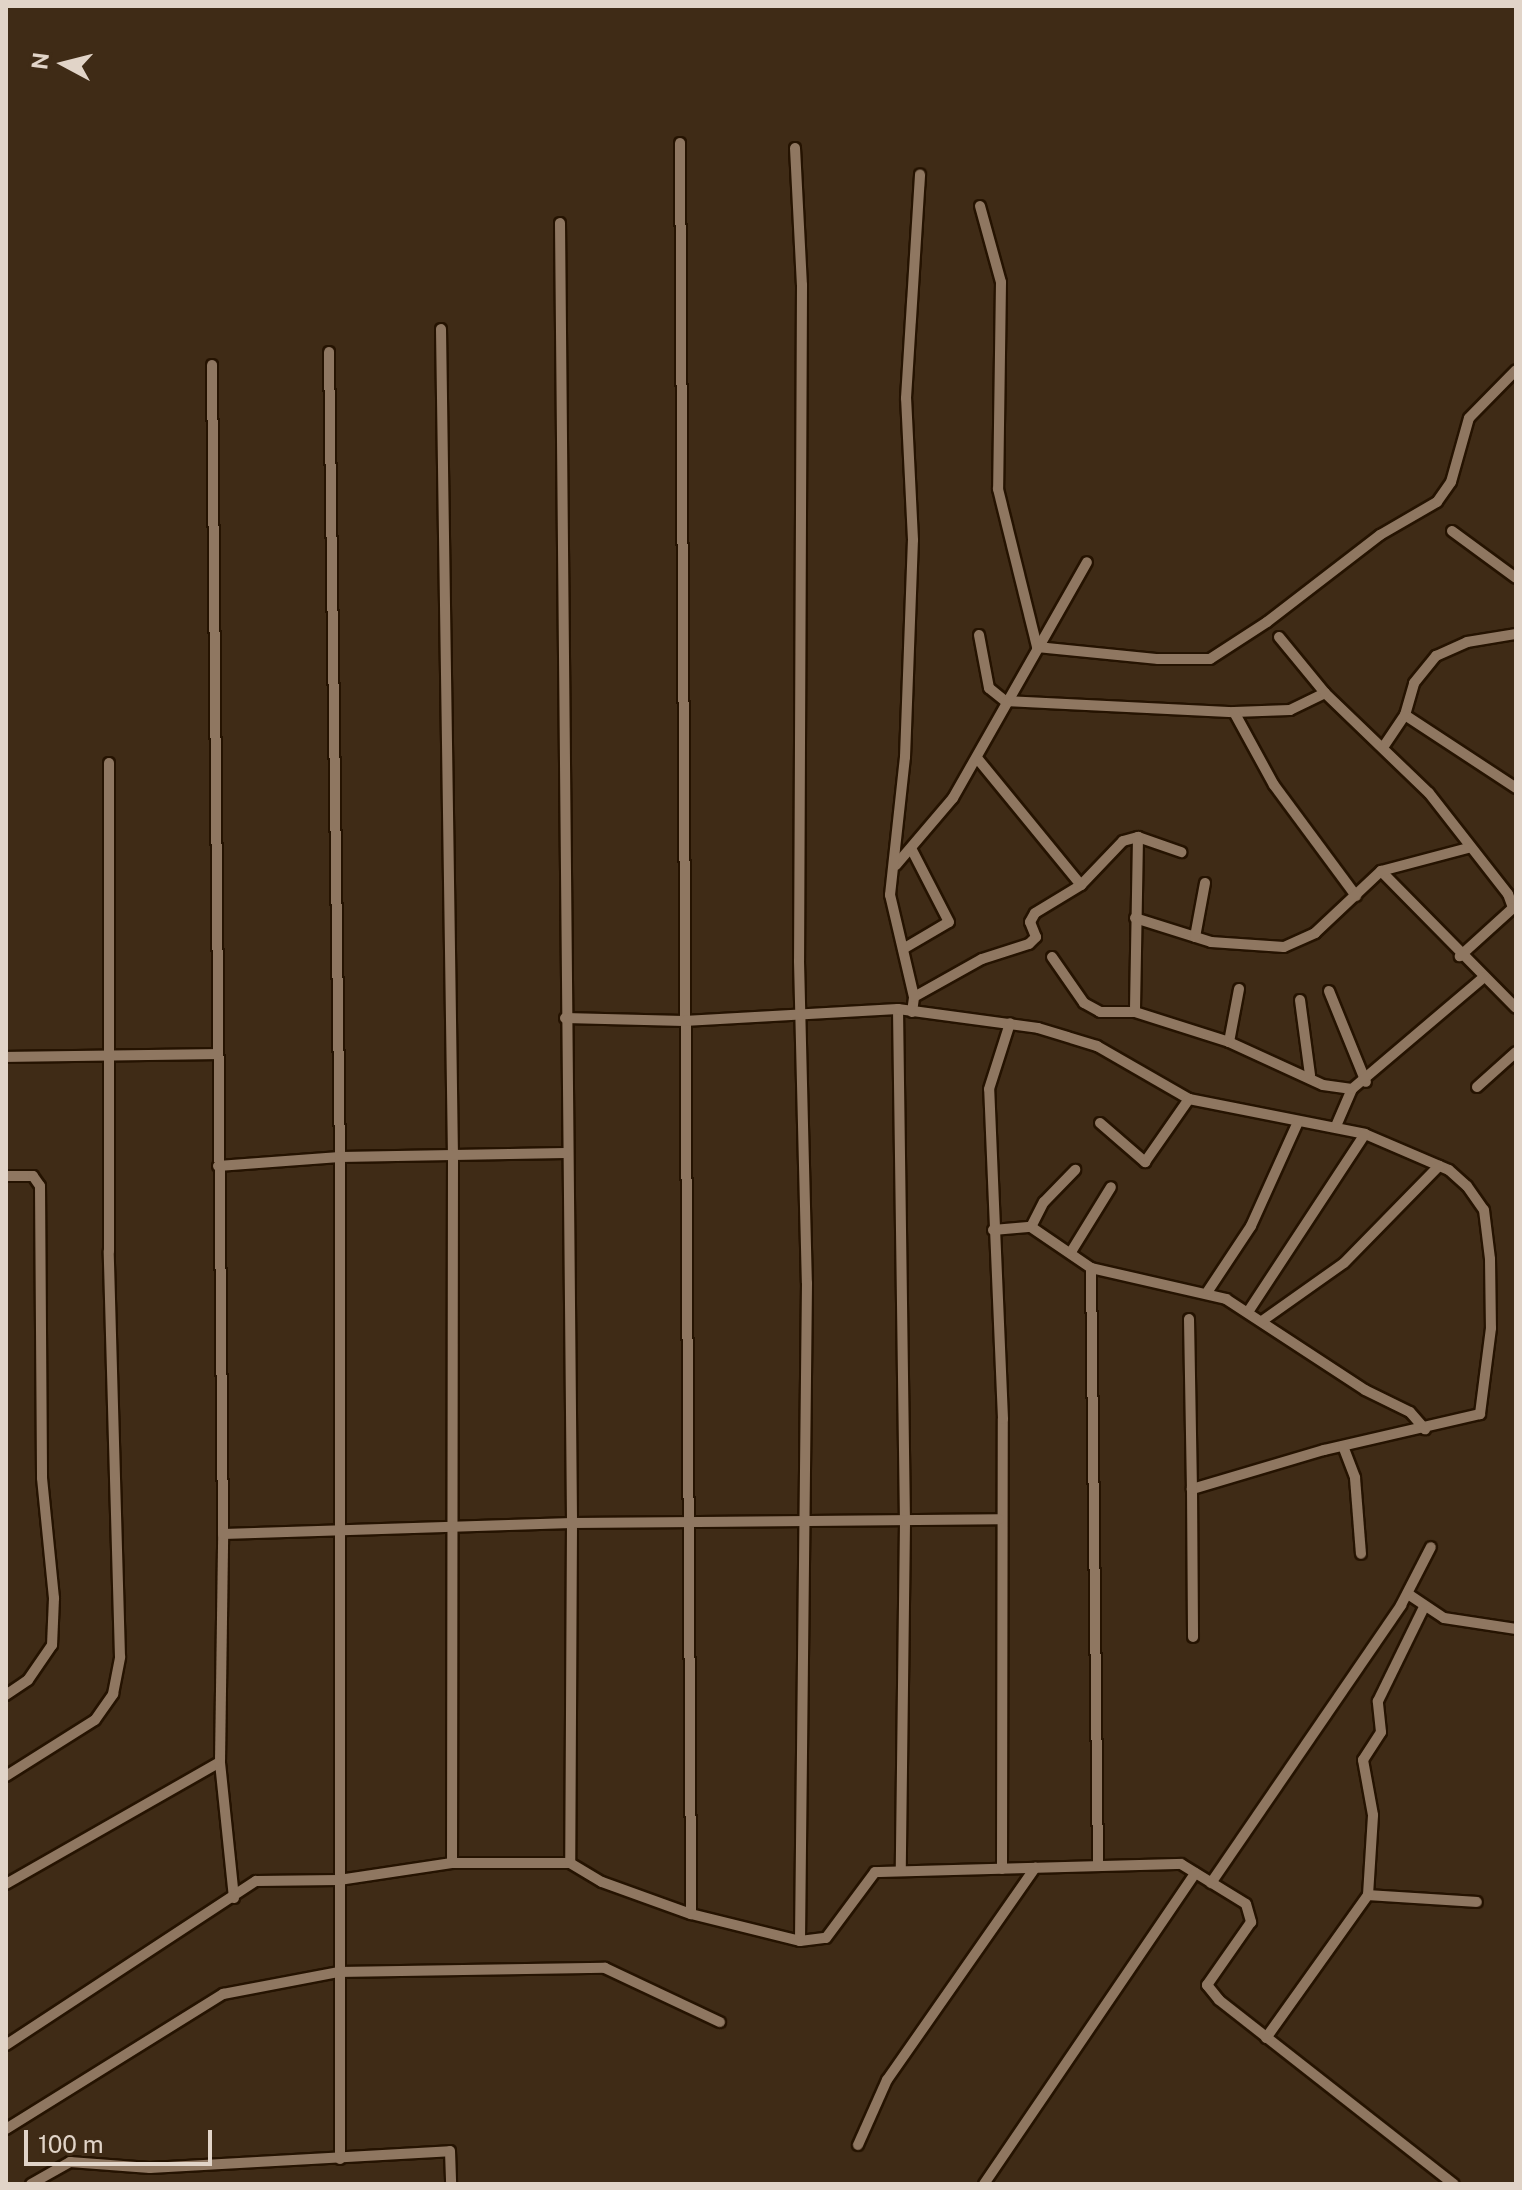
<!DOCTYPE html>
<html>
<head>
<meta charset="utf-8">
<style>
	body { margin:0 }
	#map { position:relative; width:1522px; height:2190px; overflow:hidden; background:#3f2b16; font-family:"Public Sans",sans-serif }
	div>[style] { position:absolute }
	.roads { filter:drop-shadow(2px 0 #251301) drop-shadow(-2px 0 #251301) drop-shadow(0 2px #251301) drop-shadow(0 -2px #251301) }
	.minor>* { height:10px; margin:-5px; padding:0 5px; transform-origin:5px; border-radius:5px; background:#8f7761 }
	span { translate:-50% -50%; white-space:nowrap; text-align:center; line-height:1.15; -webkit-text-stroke:6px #3f2b16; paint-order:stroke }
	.frame { position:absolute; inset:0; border:8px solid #e1d4c8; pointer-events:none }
	.north { position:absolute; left:24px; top:24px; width:80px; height:80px; -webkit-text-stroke:6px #3f2b16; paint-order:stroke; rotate:277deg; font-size:22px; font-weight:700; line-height:32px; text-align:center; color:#e1d4c8 }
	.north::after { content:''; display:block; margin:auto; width:28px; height:36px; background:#e1d4c8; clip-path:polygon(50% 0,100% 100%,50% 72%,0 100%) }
	.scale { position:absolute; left:24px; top:2130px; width:188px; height:36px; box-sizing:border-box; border:4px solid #e1d4c8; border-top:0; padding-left:10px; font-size:24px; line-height:28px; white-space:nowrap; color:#e1d4c8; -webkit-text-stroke:6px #3f2b16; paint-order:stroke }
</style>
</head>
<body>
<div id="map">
	<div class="roads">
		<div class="minor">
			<i style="left:680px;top:143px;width:1771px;rotate:89.64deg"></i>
			<i style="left:795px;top:148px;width:137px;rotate:87.1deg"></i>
			<i style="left:802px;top:285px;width:676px;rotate:90.25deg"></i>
			<i style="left:799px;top:961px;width:322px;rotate:88.6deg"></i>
			<i style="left:807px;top:1283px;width:658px;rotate:90.61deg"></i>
			<i style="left:980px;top:206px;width:79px;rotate:74.6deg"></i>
			<i style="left:1001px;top:282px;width:207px;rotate:90.8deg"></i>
			<i style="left:998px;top:489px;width:163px;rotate:76.1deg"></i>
			<i style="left:1037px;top:647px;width:122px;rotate:5.7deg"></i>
			<i style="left:1158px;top:659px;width:52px"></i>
			<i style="left:1210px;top:659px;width:68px;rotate:-33deg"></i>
			<i style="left:1267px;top:622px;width:143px;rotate:-37.6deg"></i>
			<i style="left:1380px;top:535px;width:66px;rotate:-30.1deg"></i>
			<i style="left:1437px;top:502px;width:24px;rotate:-55deg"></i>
			<i style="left:1451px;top:482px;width:66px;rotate:-74.3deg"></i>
			<i style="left:1469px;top:418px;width:67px;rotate:-45.6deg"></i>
			<i style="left:560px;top:223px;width:1300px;rotate:89.47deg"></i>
			<i style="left:572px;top:1523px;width:340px;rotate:90.3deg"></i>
			<i style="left:441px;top:329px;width:824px;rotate:89.17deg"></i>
			<i style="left:453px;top:1153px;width:710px;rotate:90.08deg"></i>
			<i style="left:329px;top:352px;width:805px;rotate:89.22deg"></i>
			<i style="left:340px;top:1157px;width:1002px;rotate:90deg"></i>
			<i style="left:212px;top:365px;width:1169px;rotate:89.46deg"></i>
			<i style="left:1452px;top:531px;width:79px;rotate:36.3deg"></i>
			<i style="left:979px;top:635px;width:54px;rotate:79.3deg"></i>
			<i style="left:989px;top:688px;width:21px;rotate:39deg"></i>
			<i style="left:1005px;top:701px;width:229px;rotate:2.8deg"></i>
			<i style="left:1234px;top:712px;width:56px;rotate:-2deg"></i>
			<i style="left:1290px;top:710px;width:39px;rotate:-26deg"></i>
			<i style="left:1279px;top:637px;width:72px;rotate:50.6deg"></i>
			<i style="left:1325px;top:693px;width:144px;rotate:43.9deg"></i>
			<i style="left:1429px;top:793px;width:128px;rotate:52deg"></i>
			<i style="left:1508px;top:894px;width:15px;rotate:70deg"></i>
			<i style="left:1513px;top:908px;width:72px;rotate:137.8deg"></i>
			<i style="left:1234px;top:712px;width:83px;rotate:61.3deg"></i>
			<i style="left:1274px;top:785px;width:138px;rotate:53.5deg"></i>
			<i style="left:1405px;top:715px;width:133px;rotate:33.3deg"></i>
			<i style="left:1384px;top:746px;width:37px;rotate:-56deg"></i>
			<i style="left:1405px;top:715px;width:33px;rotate:-74deg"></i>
			<i style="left:1414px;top:683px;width:35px;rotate:-51deg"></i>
			<i style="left:1436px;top:656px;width:34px;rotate:-24deg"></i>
			<i style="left:1467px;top:642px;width:50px;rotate:-9.3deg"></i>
			<i style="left:977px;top:758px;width:164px;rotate:50.7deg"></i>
			<i style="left:1138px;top:837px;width:46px;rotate:19.2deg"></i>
			<i style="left:896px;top:865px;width:88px;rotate:-49.6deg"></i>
			<i style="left:953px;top:798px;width:271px;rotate:-60.4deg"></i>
			<i style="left:1381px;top:871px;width:192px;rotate:45.4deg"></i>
			<i style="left:1135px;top:918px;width:80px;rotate:17.5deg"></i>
			<i style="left:1211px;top:942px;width:73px;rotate:3.9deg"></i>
			<i style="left:1284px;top:947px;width:34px;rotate:-24deg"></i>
			<i style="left:1315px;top:933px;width:91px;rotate:-43.2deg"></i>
			<i style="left:1381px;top:871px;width:90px;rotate:-14.8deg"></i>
			<i style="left:1195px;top:937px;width:55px;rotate:-79.5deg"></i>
			<i style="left:903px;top:949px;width:53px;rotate:-30.4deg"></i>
			<i style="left:949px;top:922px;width:83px;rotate:-117.2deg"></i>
			<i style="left:1052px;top:957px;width:56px;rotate:55.2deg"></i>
			<i style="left:1084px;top:1003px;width:18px;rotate:29deg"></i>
			<i style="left:1100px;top:1012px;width:35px"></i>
			<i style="left:1135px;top:1012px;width:99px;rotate:17.7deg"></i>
			<i style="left:1229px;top:1042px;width:103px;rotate:24.6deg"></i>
			<i style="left:1323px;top:1085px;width:29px;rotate:8deg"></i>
			<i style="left:1329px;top:991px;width:98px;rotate:67.9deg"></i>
			<i style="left:914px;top:997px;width:78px;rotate:-29.2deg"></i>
			<i style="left:982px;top:959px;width:49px;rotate:-17.7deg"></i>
			<i style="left:1029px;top:944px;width:10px;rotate:-45deg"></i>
			<i style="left:1036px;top:937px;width:16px;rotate:-112deg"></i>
			<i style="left:1030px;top:922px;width:10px;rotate:-61deg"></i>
			<i style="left:1035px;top:913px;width:54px;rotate:-31.3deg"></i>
			<i style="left:1081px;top:885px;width:61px;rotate:-46.3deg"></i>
			<i style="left:1123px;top:841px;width:16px;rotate:-15deg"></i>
			<i style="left:1138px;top:837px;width:175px;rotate:91deg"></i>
			<i style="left:1300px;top:1000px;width:76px;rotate:82.4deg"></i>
			<i style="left:898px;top:1009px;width:513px;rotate:89.22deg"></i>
			<i style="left:905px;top:1522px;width:349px;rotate:90.7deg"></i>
			<i style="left:912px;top:1012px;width:15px;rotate:-82deg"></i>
			<i style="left:914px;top:997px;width:105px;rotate:-103.2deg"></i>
			<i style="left:890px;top:895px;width:139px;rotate:-83.8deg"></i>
			<i style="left:905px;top:757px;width:217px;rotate:-87.9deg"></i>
			<i style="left:913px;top:540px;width:142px;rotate:-92.8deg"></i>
			<i style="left:906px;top:398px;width:224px;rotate:-86.4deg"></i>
			<i style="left:565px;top:1018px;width:119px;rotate:1.4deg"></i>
			<i style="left:684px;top:1021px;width:214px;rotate:-3.2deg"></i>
			<i style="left:898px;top:1009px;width:141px;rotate:7.7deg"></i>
			<i style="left:1038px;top:1028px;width:62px;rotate:17deg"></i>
			<i style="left:1097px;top:1046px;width:106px;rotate:29.9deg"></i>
			<i style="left:1189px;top:1099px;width:179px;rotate:11.2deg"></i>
			<i style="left:1365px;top:1134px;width:91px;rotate:23.2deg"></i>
			<i style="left:1449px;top:1170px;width:24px;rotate:42deg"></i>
			<i style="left:1467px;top:1186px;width:29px;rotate:55deg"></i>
			<i style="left:1484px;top:1210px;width:49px;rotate:83deg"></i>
			<i style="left:1490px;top:1259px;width:69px;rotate:89.2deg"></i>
			<i style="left:1491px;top:1328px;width:87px;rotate:97.3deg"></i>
			<i style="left:1480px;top:1414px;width:160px;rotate:167deg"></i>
			<i style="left:1324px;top:1450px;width:138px;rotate:163.5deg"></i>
			<i style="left:1192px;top:1489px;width:148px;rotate:89.6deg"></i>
			<i style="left:1229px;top:1042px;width:54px;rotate:-79.3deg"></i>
			<i style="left:6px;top:1057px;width:211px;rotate:-0.8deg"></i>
			<i style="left:1477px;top:1087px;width:52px;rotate:-41.9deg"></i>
			<i style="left:1100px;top:1123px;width:60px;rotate:40.9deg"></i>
			<i style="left:1145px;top:1162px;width:77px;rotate:-55.1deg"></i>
			<i style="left:1336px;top:1126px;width:40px;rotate:-66.6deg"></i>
			<i style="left:1352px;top:1089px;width:173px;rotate:-40.3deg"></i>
			<i style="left:218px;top:1166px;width:122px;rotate:-4.2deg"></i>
			<i style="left:340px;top:1157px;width:226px;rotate:-1deg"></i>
			<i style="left:6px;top:1176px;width:27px"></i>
			<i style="left:33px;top:1176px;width:12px;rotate:55deg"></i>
			<i style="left:40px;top:1186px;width:292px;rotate:89.6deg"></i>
			<i style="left:42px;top:1478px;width:121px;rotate:84.3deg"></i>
			<i style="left:54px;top:1598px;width:47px;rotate:92.4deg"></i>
			<i style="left:52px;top:1645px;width:42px;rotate:124.4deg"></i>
			<i style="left:28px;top:1680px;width:27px;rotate:146deg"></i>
			<i style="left:1031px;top:1227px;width:28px;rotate:-63deg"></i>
			<i style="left:1044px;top:1202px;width:45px;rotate:-45.9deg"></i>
			<i style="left:993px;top:1230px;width:38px;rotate:-5deg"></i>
			<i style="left:1031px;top:1227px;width:73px;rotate:34.3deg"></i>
			<i style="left:1091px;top:1268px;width:139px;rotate:12.9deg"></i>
			<i style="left:1226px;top:1299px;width:166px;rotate:33.2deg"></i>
			<i style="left:1365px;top:1390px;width:50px;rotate:26.1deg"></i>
			<i style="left:1410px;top:1412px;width:23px;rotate:49deg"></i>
			<i style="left:1071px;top:1252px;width:76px;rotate:-58.4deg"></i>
			<i style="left:1091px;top:1268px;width:598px;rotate:89.33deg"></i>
			<i style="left:1208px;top:1291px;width:78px;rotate:-56.5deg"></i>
			<i style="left:1251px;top:1226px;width:114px;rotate:-65.7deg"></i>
			<i style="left:1248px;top:1312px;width:213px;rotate:-56.7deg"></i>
			<i style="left:1189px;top:1319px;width:170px;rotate:89deg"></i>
			<i style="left:1262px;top:1321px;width:100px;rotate:-35.3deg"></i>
			<i style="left:1344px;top:1263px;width:136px;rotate:-45.6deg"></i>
			<i style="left:1343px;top:1446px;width:34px;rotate:69deg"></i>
			<i style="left:1355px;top:1478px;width:76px;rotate:85.5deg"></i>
			<i style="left:1408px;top:1594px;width:43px;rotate:33.7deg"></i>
			<i style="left:1444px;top:1618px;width:73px;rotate:8.7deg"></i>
			<i style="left:6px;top:1776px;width:105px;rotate:-32.2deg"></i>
			<i style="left:95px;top:1720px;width:32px;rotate:-55deg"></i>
			<i style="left:113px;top:1694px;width:38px;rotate:-79deg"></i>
			<i style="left:120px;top:1657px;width:406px;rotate:-91.6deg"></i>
			<i style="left:109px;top:1251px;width:488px;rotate:-90deg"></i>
			<i style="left:1002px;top:1869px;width:450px;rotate:-89.9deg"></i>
			<i style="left:1003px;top:1419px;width:330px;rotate:-92.4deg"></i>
			<i style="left:989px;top:1089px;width:69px;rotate:-72.3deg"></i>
			<i style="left:1211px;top:1883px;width:337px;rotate:-55.6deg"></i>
			<i style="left:1401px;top:1605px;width:65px;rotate:-62.7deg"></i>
			<i style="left:6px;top:1884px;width:246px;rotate:-29.7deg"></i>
			<i style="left:1368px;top:1895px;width:109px;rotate:3.7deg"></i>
			<i style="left:234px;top:1898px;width:137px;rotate:-95.9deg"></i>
			<i style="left:220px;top:1762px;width:228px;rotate:-89.2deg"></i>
			<i style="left:223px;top:1534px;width:349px;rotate:-1.8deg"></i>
			<i style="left:572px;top:1523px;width:427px;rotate:-0.5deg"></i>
			<i style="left:1266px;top:2038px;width:176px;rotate:-54.5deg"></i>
			<i style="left:1368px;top:1895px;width:80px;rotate:-86.4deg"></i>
			<i style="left:1373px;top:1815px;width:56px;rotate:-100.3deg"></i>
			<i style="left:1363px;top:1760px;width:33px;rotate:-57deg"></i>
			<i style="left:1381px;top:1732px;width:31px;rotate:-96deg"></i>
			<i style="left:1378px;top:1701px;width:105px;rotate:-63.9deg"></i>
			<i style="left:6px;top:2045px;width:299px;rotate:-33.3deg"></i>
			<i style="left:256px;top:1881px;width:83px;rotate:-0.7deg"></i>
			<i style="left:339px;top:1880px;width:114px;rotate:-8.6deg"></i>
			<i style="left:452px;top:1863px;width:118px"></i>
			<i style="left:570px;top:1863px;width:37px;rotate:31deg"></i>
			<i style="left:602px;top:1882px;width:95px;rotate:19.8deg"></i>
			<i style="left:691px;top:1914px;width:112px;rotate:13.9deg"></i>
			<i style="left:800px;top:1941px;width:26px;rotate:-7deg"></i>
			<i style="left:826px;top:1938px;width:82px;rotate:-53.4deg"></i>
			<i style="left:875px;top:1872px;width:306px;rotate:-1.5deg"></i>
			<i style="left:1181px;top:1864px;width:76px;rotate:31.6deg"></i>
			<i style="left:1246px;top:1904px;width:19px;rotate:74deg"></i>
			<i style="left:1251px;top:1922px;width:77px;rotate:124.9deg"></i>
			<i style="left:1207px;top:1985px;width:19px;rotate:51deg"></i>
			<i style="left:1219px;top:2000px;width:298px;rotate:38.1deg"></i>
			<i style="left:6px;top:2129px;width:256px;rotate:-31.9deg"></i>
			<i style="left:223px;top:1994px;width:117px;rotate:-10.8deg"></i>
			<i style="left:338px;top:1972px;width:267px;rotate:-0.9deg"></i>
			<i style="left:605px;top:1968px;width:127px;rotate:25.2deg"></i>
			<i style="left:858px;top:2145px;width:71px;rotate:-66deg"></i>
			<i style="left:887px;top:2080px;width:259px;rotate:-55.1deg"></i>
			<i style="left:31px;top:2184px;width:45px;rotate:-29.4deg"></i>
			<i style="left:70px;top:2162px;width:80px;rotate:4.3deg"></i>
			<i style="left:150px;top:2168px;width:300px;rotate:-3.2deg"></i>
			<i style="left:450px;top:2151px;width:33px;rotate:88deg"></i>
			<i style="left:984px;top:2184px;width:376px;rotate:-55.8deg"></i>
		</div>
	</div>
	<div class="frame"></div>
	<div class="north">N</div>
	<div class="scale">100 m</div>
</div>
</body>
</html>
